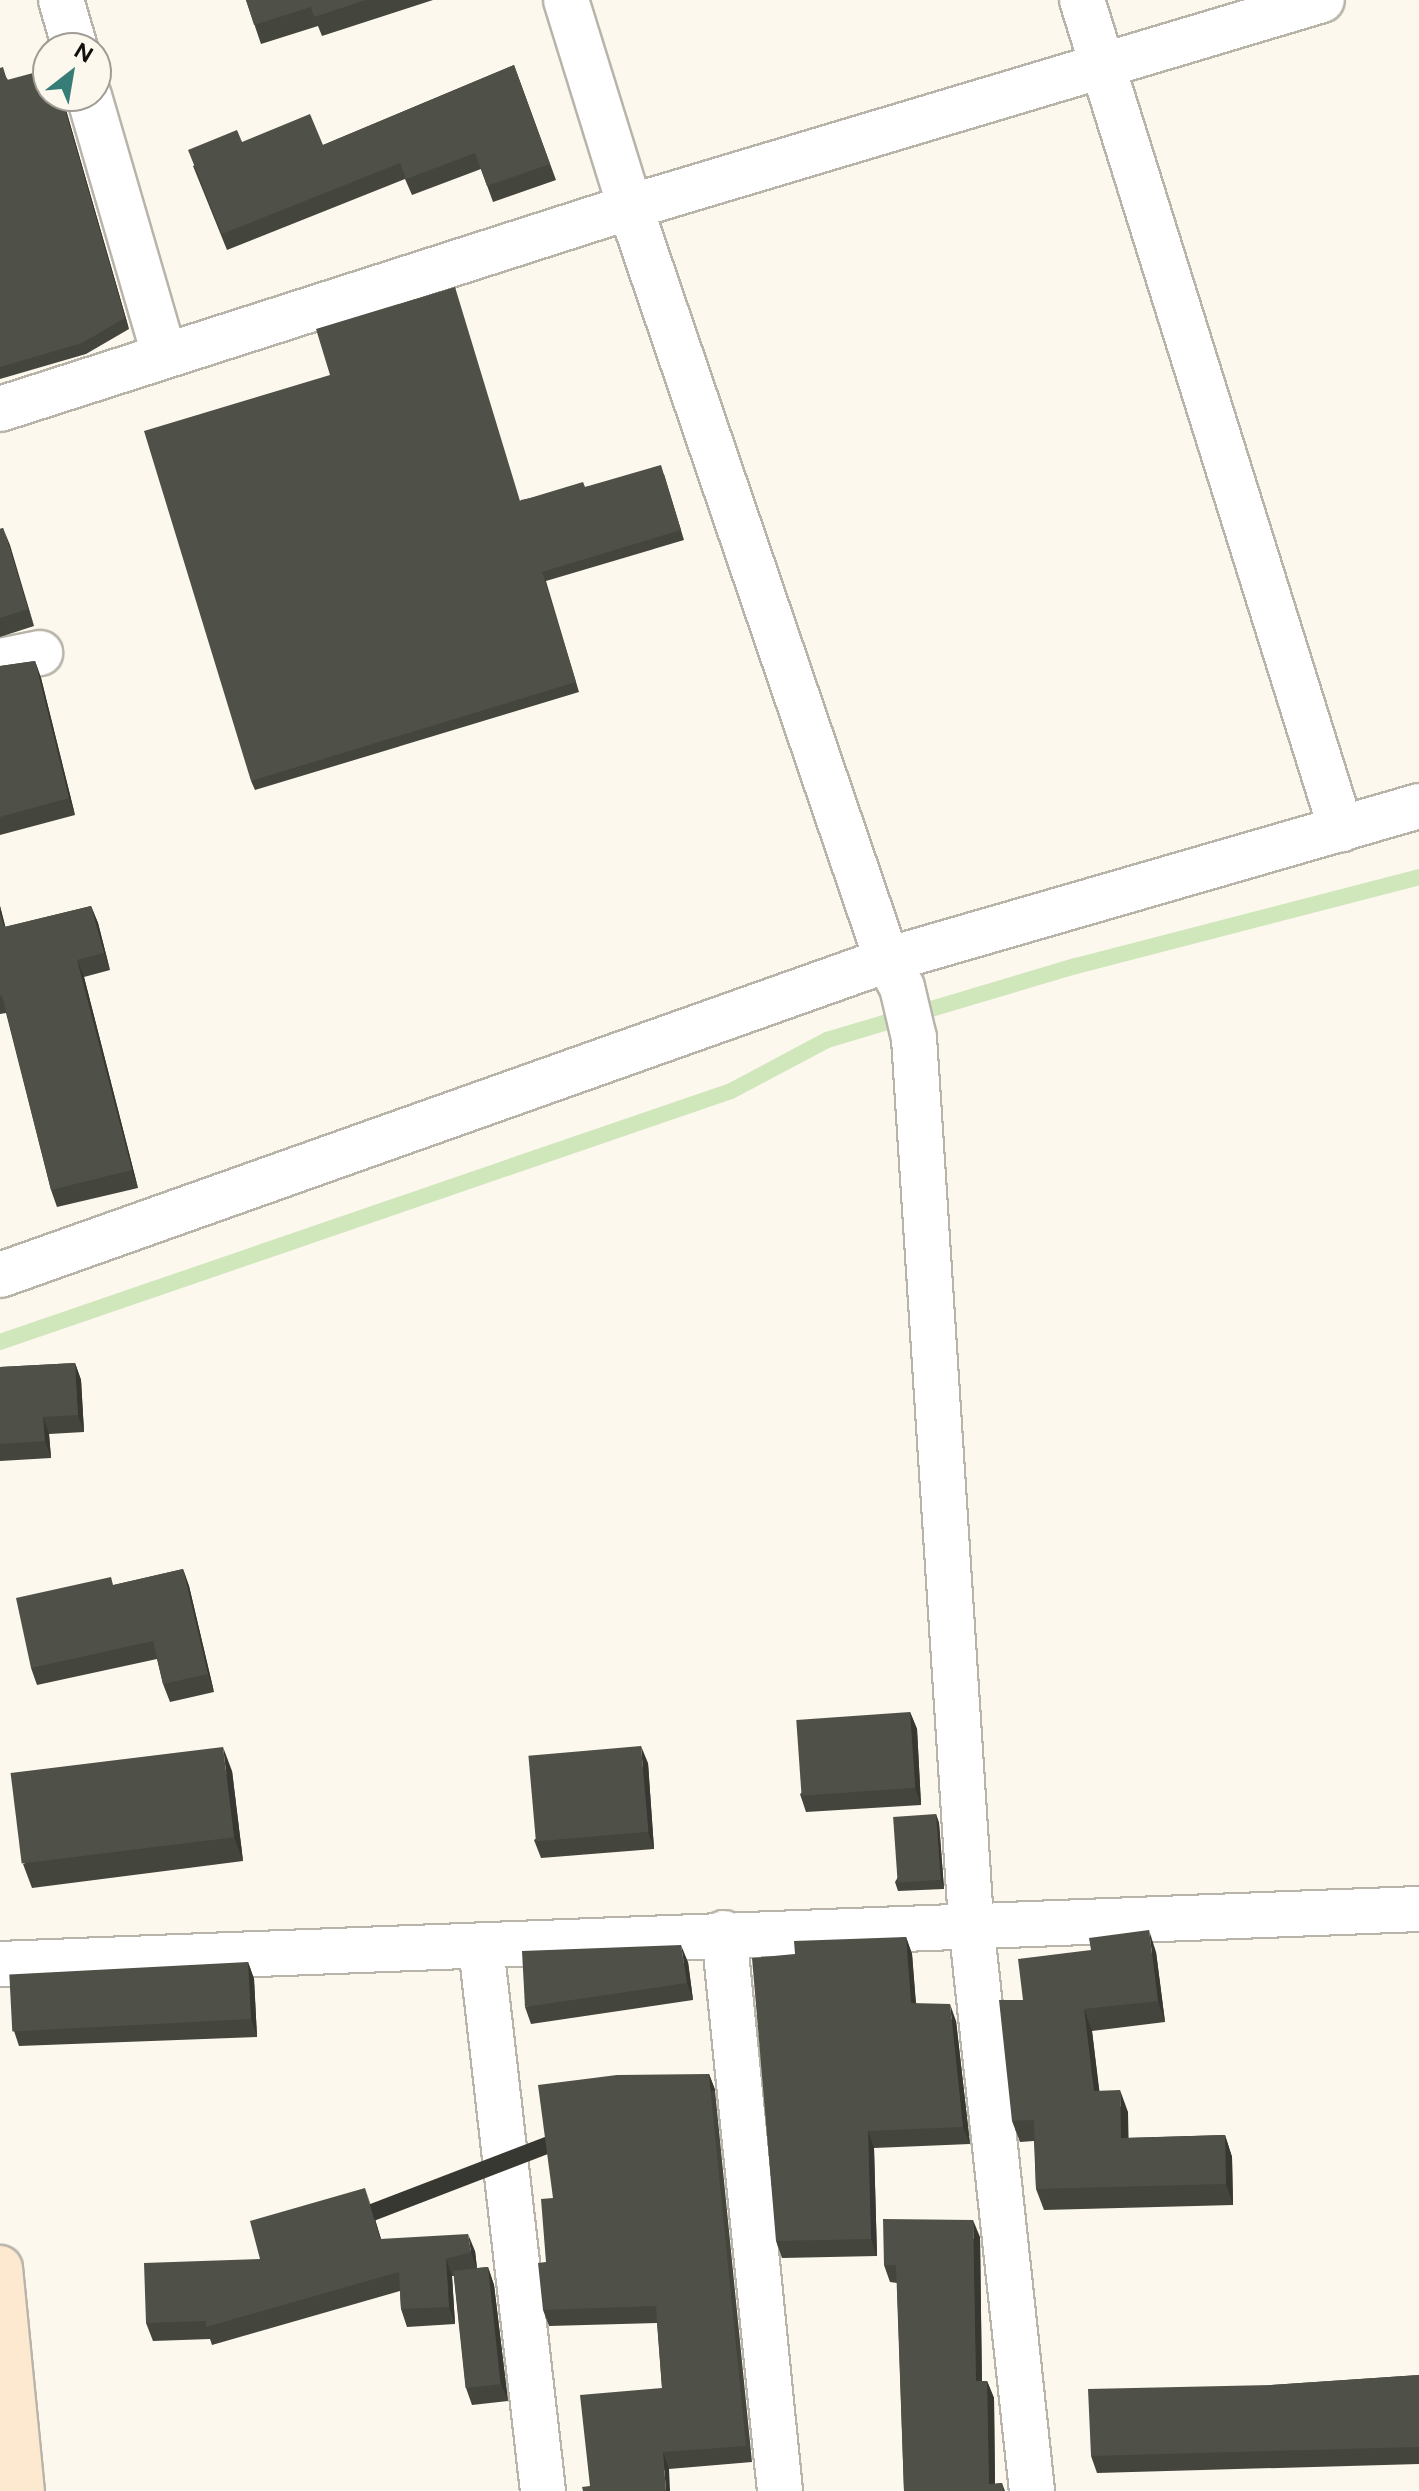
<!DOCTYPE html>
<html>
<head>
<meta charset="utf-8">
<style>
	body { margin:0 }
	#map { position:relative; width:1419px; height:2491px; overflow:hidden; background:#fcf8ee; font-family:Figtree,sans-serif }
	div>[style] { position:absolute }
	.stream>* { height:16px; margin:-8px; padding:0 8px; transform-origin:8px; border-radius:8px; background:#d0e6bb }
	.roads { filter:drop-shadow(2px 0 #b8b4aa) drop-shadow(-2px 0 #b8b4aa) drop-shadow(0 2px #b8b4aa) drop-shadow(0 -2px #b8b4aa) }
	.minor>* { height:44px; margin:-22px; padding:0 22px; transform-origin:22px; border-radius:22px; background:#fff }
	.tertiary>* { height:44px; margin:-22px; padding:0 22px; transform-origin:22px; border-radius:22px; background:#fff }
	.secondary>* { height:44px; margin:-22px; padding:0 22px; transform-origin:22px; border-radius:22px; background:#fce9d0 }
	.wall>* { inset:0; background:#44453d }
	.shaded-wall>* { inset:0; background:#373832; transform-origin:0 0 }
	.building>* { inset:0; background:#4f5047; transform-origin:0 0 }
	span { translate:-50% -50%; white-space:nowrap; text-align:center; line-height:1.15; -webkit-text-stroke:8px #fcf8ee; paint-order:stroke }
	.north { position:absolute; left:32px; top:32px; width:80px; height:80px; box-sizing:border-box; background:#fcf8ee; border:2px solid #9e9c94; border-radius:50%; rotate:31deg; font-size:22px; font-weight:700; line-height:32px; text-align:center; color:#12110d }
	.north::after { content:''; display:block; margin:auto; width:28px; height:36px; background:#367d77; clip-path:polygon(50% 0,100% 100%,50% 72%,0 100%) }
</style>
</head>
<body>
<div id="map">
	<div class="stream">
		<i style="left:0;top:1342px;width:773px;rotate:-18.95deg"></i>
		<i style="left:731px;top:1091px;width:109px;rotate:-28deg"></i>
		<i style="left:827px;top:1040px;width:260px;rotate:-16.6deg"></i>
		<i style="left:1076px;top:966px;width:354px;rotate:-14.5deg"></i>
	</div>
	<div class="roads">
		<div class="minor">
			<i style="left:61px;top:0;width:50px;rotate:73.7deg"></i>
			<i style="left:566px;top:0;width:217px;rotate:72.8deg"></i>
			<i style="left:630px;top:207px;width:796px;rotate:71.16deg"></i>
			<i style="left:887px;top:960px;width:31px;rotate:61deg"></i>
			<i style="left:902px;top:987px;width:52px;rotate:76.8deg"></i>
			<i style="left:914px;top:1038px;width:887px;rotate:86.31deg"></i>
			<i style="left:971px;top:1923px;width:571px;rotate:83.87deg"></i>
			<i style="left:1082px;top:0;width:869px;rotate:72.65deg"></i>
			<i style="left:89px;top:96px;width:269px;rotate:73.8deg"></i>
			<i style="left:0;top:409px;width:662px;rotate:-17.78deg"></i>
			<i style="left:630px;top:207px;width:722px;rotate:-16.65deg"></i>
			<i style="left:0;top:661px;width:41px;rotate:-11.3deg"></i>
			<i style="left:724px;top:1933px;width:561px;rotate:84.27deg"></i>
			<i style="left:481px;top:1947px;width:548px;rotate:83.5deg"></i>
			<i style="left:0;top:1964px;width:1420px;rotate:-2.22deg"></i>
		</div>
		<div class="tertiary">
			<i style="left:0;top:1275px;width:941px;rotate:-19.55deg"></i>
			<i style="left:887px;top:960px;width:554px;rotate:-16.14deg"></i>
		</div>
		<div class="secondary">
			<i style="left:0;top:2268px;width:224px;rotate:84.4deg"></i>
		</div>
	</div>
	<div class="wall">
		<i style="clip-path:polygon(246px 0,433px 0,322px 36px,318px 26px,261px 44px)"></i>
		<i style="clip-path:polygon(514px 65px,556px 180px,493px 202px,481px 169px,412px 195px,405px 179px,227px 250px,193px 166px,242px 142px,323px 145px)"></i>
		<i style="clip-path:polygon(0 68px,8px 80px,48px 96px,62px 96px,129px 329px,86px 354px,0 379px)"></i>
		<i style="clip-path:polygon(664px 474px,684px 540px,546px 581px,579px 692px,255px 790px,251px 781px,521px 500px,585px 487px)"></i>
		<i style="clip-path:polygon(3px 528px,34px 626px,0 637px,0 529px)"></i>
		<i style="clip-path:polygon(35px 661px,41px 678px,75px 815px,0 835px,0 666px)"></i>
		<i style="clip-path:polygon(0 906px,5px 927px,91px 906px,98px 923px,110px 970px,84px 977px,138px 1188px,57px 1207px,51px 1190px,6px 1013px,0 1014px)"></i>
		<i style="clip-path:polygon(75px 1363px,81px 1380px,84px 1432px,49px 1434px,51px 1458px,0 1461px,0 1367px)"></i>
		<i style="clip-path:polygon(183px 1569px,189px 1586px,214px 1692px,170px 1702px,163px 1684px,157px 1659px,37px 1685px,31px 1668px,114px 1585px)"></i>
		<i style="clip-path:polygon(910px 1712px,917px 1729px,921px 1805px,806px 1812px,800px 1794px)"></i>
		<i style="clip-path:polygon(648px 1763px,654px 1849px,541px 1858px,534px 1840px)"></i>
		<i style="clip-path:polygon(232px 1771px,243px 1861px,32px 1888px,23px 1864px)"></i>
		<i style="clip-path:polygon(936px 1814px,939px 1823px,944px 1889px,898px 1891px,895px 1882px)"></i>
		<i style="clip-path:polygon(906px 1937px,912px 1954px,916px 2003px,956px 2021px,970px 2144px,874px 2148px,877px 2256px,782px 2258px,776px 2241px,795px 1954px)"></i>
		<i style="clip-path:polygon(1156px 1952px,1165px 2022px,1092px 2031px,1099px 2091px,1128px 2112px,1128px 2138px,1225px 2135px,1232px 2157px,1233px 2205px,1044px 2210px,1036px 2189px,1034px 2141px,1020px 2142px,1012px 2121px,1023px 2000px)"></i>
		<i style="clip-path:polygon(248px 1962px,254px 1979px,257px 2037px,19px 2046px,13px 2028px)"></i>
		<i style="clip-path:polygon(688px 1962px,693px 2000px,531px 2024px,525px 2007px)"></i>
		<i style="clip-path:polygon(709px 2074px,715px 2090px,752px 2462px,669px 2469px,590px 2486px,662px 2388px,657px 2323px,549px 2326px,543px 2310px,546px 2262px)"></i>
		<i style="clip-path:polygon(371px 2206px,381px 2239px,475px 2251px,477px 2268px,488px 2267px,494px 2285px,508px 2401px,472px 2405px,466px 2388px,454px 2276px,452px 2276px,455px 2324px,407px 2327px,401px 2309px,400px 2291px,212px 2345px,210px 2339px,153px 2341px,146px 2323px,260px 2259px)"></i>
		<i style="clip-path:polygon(980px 2237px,982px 2381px,987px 2381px,994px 2398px,995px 2484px,1002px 2483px,1005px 2491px,899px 2491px,904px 2491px,897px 2283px,890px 2282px,884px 2265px)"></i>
		<i style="clip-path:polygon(1419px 2375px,1419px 2464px,1097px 2473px,1091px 2456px,1271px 2385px)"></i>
	</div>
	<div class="shaded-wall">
		<i style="clip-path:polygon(61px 96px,62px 96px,129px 329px,125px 318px)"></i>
		<i style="clip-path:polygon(3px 528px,10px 545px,34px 626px,28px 609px)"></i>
		<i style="clip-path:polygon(35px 661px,41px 678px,75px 815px,69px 798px)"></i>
		<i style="clip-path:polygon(0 906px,10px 944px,0 913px)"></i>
		<i style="clip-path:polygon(91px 906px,98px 923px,110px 970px,104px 953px)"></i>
		<i style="clip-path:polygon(77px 960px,84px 977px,138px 1188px,132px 1170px)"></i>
		<i style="clip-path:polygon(75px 1363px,81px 1380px,84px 1432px,78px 1415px)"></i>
		<i style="clip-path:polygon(43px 1417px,49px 1434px,51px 1458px,45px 1441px)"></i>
		<i style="clip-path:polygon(183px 1569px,189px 1586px,214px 1692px,208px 1674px)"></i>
		<i style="clip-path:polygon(910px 1712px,917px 1729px,921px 1805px,915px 1788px)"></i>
		<i style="clip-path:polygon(641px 1746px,648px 1763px,654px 1849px,648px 1832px)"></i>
		<i style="clip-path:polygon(223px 1747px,232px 1771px,243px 1861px,234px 1837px)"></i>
		<i style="clip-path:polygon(936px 1814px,939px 1823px,944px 1889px,941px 1880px)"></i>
		<i style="clip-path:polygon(1149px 1930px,1156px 1952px,1165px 2022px,1158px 2001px)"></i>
		<i style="clip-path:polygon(906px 1937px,912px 1954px,917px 2020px,911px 2003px)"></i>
		<i style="clip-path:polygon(681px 1945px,688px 1962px,693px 2000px,687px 1983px)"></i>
		<i style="clip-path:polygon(248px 1962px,254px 1979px,257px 2037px,251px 2019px)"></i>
		<i style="clip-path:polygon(950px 2004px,956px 2021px,970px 2144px,963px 2127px)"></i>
		<i style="clip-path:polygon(1084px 2009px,1092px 2031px,1102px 2112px,1094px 2091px)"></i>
		<i style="left:709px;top:2074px;width:17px;height:374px;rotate:69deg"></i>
		<i style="clip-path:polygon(1120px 2090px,1128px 2112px,1129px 2159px,1121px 2138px)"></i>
		<i style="clip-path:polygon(868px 2131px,874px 2148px,877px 2256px,871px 2239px)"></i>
		<i style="clip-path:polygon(1225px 2135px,1232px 2157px,1233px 2205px,1226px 2184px)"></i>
		<i style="clip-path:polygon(365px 2188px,371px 2206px,386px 2256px,380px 2239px)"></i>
		<i style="clip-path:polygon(973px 2220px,980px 2237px,982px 2398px,976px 2381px)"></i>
		<i style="clip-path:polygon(468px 2234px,475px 2251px,477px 2269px,471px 2252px)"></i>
		<i style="clip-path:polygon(446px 2259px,452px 2276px,455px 2324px,449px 2307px)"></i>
		<i style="clip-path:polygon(488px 2267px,494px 2285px,508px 2401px,501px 2384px)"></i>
		<i style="clip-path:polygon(987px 2381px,994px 2398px,995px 2491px,989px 2484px)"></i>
		<i style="clip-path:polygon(663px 2452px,669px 2469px,670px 2491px,666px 2491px)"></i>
	</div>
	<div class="building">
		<i style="clip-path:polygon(246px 0,366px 0,314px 17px,311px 7px,254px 25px)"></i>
		<i style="clip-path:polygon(514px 65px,550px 164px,487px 186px,475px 153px,406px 179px,400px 163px,222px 234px,188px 150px,237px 130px,242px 142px,310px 114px,323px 145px)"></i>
		<i style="clip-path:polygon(3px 67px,7px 80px,48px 69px,48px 96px,61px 96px,125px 318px,82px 343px,0 367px,0 68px)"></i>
		<i style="clip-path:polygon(455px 287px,520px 501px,583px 482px,585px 487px,661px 465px,681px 530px,542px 572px,576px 682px,251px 781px,144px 431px,330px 375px,316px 329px)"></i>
		<i style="clip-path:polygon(3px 528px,28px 609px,0 618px,0 529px)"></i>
		<i style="clip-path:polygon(35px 661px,69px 798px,0 817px,0 666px)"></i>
		<i style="clip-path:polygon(91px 906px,104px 953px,77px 960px,132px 1170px,51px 1190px,2px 995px,0 996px,0 913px,4px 927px)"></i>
		<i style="clip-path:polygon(75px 1363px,78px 1415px,43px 1417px,45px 1441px,0 1444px,0 1367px)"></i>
		<i style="clip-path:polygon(183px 1569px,208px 1674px,163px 1684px,153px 1641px,31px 1668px,16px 1598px,111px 1577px,113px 1585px)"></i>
		<i style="left:910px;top:1712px;width:76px;height:114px;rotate:86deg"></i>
		<i style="left:641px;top:1746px;width:86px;height:113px;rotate:85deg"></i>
		<i style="left:223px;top:1747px;width:91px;height:214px;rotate:83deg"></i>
		<i style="left:936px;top:1814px;width:66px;height:43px;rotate:86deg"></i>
		<i style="clip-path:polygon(1149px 1930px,1158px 2001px,1084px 2009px,1094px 2091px,1120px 2090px,1121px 2138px,1225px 2135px,1226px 2184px,1036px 2189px,1034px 2120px,1012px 2121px,999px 2000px,1023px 2000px,1018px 1959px,1091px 1950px,1089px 1938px)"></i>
		<i style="clip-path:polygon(906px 1937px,911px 2003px,950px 2004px,963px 2127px,868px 2131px,871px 2239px,776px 2241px,752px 1958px,795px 1954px,794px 1941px)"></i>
		<i style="clip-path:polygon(681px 1945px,687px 1983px,525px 2007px,522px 1951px)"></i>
		<i style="left:248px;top:1962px;width:57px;height:239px;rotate:87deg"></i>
		<i style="clip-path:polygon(709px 2074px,746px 2446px,663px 2452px,666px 2491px,583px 2491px,582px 2487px,590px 2486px,580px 2395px,662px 2388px,656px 2306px,543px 2310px,538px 2263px,546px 2262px,541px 2199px,553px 2198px,538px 2085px,617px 2075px)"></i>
		<i style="clip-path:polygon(365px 2188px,380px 2239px,468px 2234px,471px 2252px,446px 2259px,449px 2307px,401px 2309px,399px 2272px,206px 2327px,206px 2321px,146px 2323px,144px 2263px,260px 2259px,250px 2221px)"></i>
		<i style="clip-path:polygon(883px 2219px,973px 2220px,976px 2381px,987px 2381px,989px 2484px,1002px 2483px,1003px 2491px,899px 2491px,904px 2491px,896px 2265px,884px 2265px)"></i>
		<i style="left:488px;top:2267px;width:118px;height:35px;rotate:84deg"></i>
		<i style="clip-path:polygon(1419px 2375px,1419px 2447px,1091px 2456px,1088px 2389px,1271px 2385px)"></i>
	</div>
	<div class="north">N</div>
</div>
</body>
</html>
